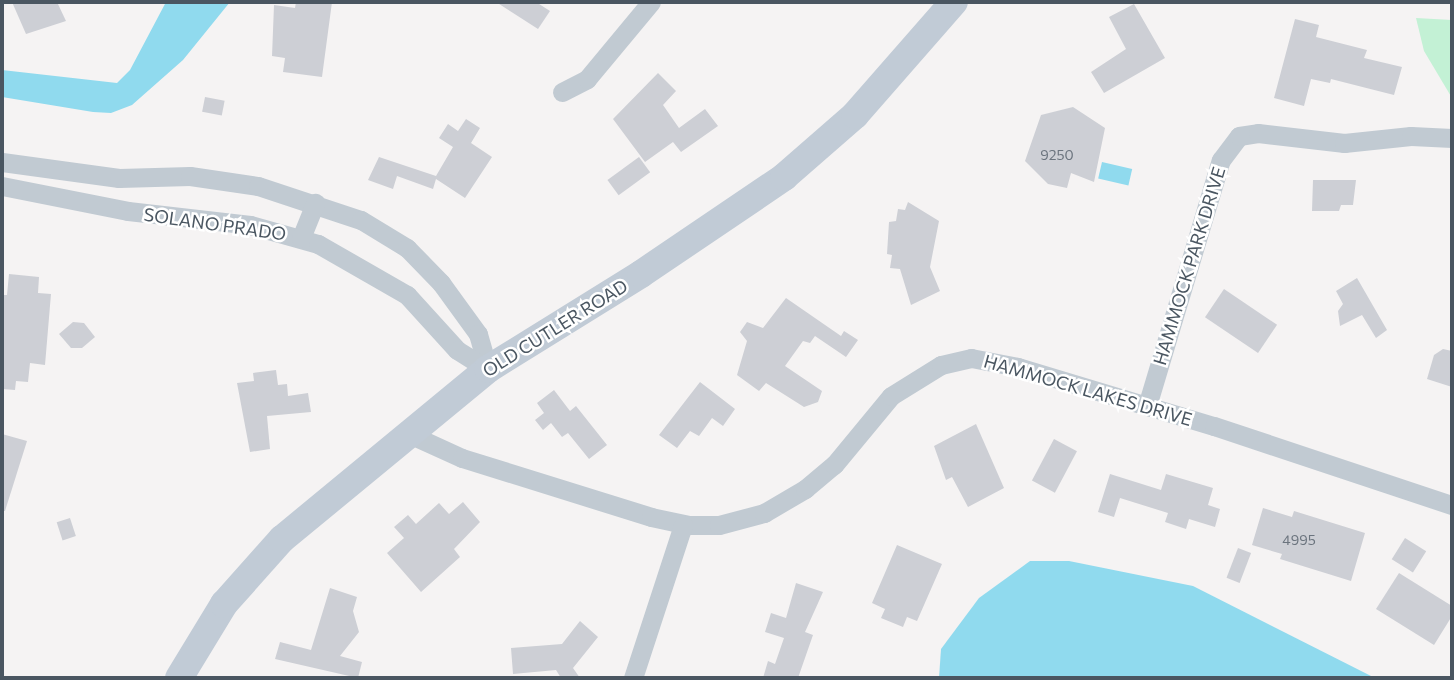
<!DOCTYPE html>
<html>
<head>
<meta charset="utf-8">
<style>
	body { margin:0 }
	#map { position:relative; width:1454px; height:680px; overflow:hidden; background:#f5f3f3; font-family:Commissioner,sans-serif }
	div>[style] { position:absolute }
	.green>* { inset:0; background:#c3f1d5 }
	.water>* { inset:0; background:#90daee; transform-origin:0 0 }
	.building>* { inset:0; background:#cdcfd5; transform-origin:0 0 }
	.street>* { height:19px; margin:-9.5px; padding:0 9.5px; transform-origin:9.5px; border-radius:9.5px; background:#c1cad2 }
	.secondary>* { height:28px; margin:-14px; padding:0 14px; transform-origin:14px; border-radius:14px; background:#c1cbd6 }
	span { translate:-50% -50%; white-space:nowrap; text-align:center; line-height:1.15; -webkit-text-stroke:5px #fff; paint-order:stroke }
	.number-label { font-size:14px; color:#6b747e }
	.number-label span { -webkit-text-stroke-width:0 }
	.street-label { font-size:18px; color:#4a5661 }
	.frame { position:absolute; inset:0; border:4px solid #4a5661; pointer-events:none }
</style>
</head>
<body>
<div id="map">
	<div class="green">
		<i style="clip-path:polygon(1416px 18px,1452px 20px,1452px 98px,1424px 51px)"></i>
	</div>
	<div class="water">
		<i style="clip-path:polygon(166px 2px,230px 2px,183px 60px,132px 105px,111px 113px,93px 112px,2px 97px,2px 70px,117px 83px,130px 70px)"></i>
		<i style="left:1102px;top:162px;width:31px;height:17px;rotate:13deg"></i>
		<i style="clip-path:polygon(1030px 561px,1069px 561px,1193px 586px,1375px 678px,939px 678px,941px 649px,979px 598px)"></i>
	</div>
	<div class="building">
		<i style="clip-path:polygon(12px 2px,57px 2px,66px 21px,26px 34px)"></i>
		<i style="clip-path:polygon(296px 2px,332px 2px,322px 77px,283px 72px,285px 58px,272px 56px,274px 5px,295px 8px)"></i>
		<i style="clip-path:polygon(496px 2px,536px 2px,550px 11px,538px 29px)"></i>
		<i style="clip-path:polygon(1134px 4px,1165px 58px,1104px 93px,1091px 72px,1126px 49px,1109px 17px)"></i>
		<i style="clip-path:polygon(1295px 19px,1319px 25px,1316px 37px,1367px 50px,1364px 58px,1402px 67px,1394px 95px,1331px 79px,1330px 83px,1311px 79px,1304px 106px,1274px 98px)"></i>
		<i style="clip-path:polygon(658px 73px,676px 91px,663px 105px,679px 128px,705px 109px,718px 126px,681px 152px,673px 142px,645px 162px,613px 119px)"></i>
		<i style="left:205px;top:97px;width:20px;height:15px;rotate:11deg"></i>
		<i style="clip-path:polygon(1073px 107px,1105px 128px,1094px 182px,1071px 173px,1067px 188px,1048px 184px,1025px 161px,1041px 115px)"></i>
		<i style="clip-path:polygon(466px 119px,480px 128px,471px 143px,492px 157px,465px 198px,436px 179px,433px 189px,397px 176px,393px 189px,368px 180px,379px 157px,436px 176px,453px 147px,439px 138px,448px 124px,458px 131px)"></i>
		<i style="left:639px;top:157px;width:19px;height:39px;rotate:54deg"></i>
		<i style="clip-path:polygon(1313px 180px,1356px 180px,1353px 205px,1341px 205px,1339px 211px,1312px 211px)"></i>
		<i style="clip-path:polygon(908px 202px,939px 221px,930px 267px,940px 291px,911px 305px,900px 269px,890px 268px,892px 255px,887px 254px,889px 222px,896px 221px,898px 209px,905px 210px)"></i>
		<i style="clip-path:polygon(9px 274px,39px 277px,38px 293px,51px 294px,45px 365px,30px 363px,28px 382px,16px 381px,15px 390px,2px 389px,2px 295px,7px 295px)"></i>
		<i style="clip-path:polygon(1357px 278px,1387px 330px,1376px 338px,1362px 315px,1340px 326px,1338px 311px,1343px 304px,1336px 291px)"></i>
		<i style="left:1224px;top:289px;width:64px;height:34px;rotate:34deg"></i>
		<i style="clip-path:polygon(786px 298px,841px 336px,844px 331px,858px 340px,846px 357px,815px 336px,810px 343px,803px 341px,785px 366px,822px 391px,818px 402px,804px 407px,766px 383px,759px 391px,737px 375px,747px 341px,740px 332px,747px 322px,763px 328px)"></i>
		<i style="clip-path:polygon(73px 322px,84px 323px,95px 337px,82px 348px,71px 348px,59px 334px)"></i>
		<i style="clip-path:polygon(1443px 349px,1452px 351px,1452px 387px,1427px 379px,1434px 355px)"></i>
		<i style="clip-path:polygon(276px 370px,278px 385px,287px 384px,288px 396px,308px 393px,311px 412px,267px 416px,270px 449px,250px 452px,237px 383px,254px 381px,253px 373px)"></i>
		<i style="clip-path:polygon(700px 382px,735px 409px,723px 426px,712px 418px,699px 436px,690px 431px,677px 448px,659px 435px)"></i>
		<i style="clip-path:polygon(554px 390px,570px 411px,576px 406px,607px 445px,589px 459px,568px 433px,562px 437px,551px 423px,543px 430px,535px 420px,544px 413px,537px 403px)"></i>
		<i style="clip-path:polygon(976px 424px,1004px 488px,968px 507px,952px 477px,946px 480px,934px 446px)"></i>
		<i style="clip-path:polygon(2px 434px,27px 441px,5px 511px,2px 511px)"></i>
		<i style="left:1054px;top:439px;width:26px;height:47px;rotate:28deg"></i>
		<i style="clip-path:polygon(1110px 474px,1161px 490px,1166px 474px,1213px 488px,1208px 505px,1220px 509px,1215px 527px,1189px 519px,1186px 529px,1165px 522px,1168px 513px,1120px 498px,1114px 517px,1098px 512px)"></i>
		<i style="clip-path:polygon(463px 502px,480px 522px,454px 549px,460px 557px,421px 592px,387px 553px,404px 538px,394px 527px,408px 515px,416px 524px,439px 503px,449px 514px)"></i>
		<i style="clip-path:polygon(1263px 508px,1292px 517px,1294px 511px,1365px 533px,1351px 581px,1280px 559px,1282px 554px,1252px 545px)"></i>
		<i style="left:70px;top:518px;width:19px;height:14px;rotate:72deg"></i>
		<i style="left:1405px;top:538px;width:25px;height:25px;rotate:32deg"></i>
		<i style="clip-path:polygon(897px 545px,942px 564px,917px 621px,907px 617px,903px 627px,881px 618px,885px 609px,872px 603px)"></i>
		<i style="left:1238px;top:548px;width:14px;height:32px;rotate:21deg"></i>
		<i style="clip-path:polygon(1399px 573px,1452px 606px,1452px 616px,1434px 645px,1376px 609px)"></i>
		<i style="clip-path:polygon(796px 583px,823px 592px,805px 632px,813px 635px,798px 678px,763px 678px,768px 661px,775px 664px,784px 638px,765px 632px,771px 613px,786px 618px)"></i>
		<i style="clip-path:polygon(330px 588px,357px 597px,353px 611px,359px 632px,340px 656px,362px 662px,358px 678px,275px 659px,280px 642px,311px 650px)"></i>
		<i style="clip-path:polygon(580px 621px,598px 637px,573px 668px,580px 678px,561px 678px,556px 670px,513px 674px,511px 648px,562px 644px)"></i>
	</div>
	<div class="street">
		<i style="left:562px;top:92px;width:28px;rotate:-27deg"></i>
		<i style="left:587px;top:79px;width:100px;rotate:-50.3deg"></i>
		<i style="left:2px;top:162px;width:118px;rotate:7.8deg"></i>
		<i style="left:119px;top:178px;width:71px;rotate:-1.6deg"></i>
		<i style="left:190px;top:176px;width:69px;rotate:8.4deg"></i>
		<i style="left:258px;top:186px;width:108px;rotate:18.3deg"></i>
		<i style="left:361px;top:220px;width:54px;rotate:31.3deg"></i>
		<i style="left:407px;top:248px;width:49px;rotate:45.8deg"></i>
		<i style="left:441px;top:283px;width:63px;rotate:54deg"></i>
		<i style="left:478px;top:334px;width:36px;rotate:74deg"></i>
		<i style="left:2px;top:186px;width:128px;rotate:11.2deg"></i>
		<i style="left:128px;top:211px;width:123px;rotate:6.5deg"></i>
		<i style="left:250px;top:225px;width:71px;rotate:15.6deg"></i>
		<i style="left:318px;top:244px;width:103px;rotate:29.8deg"></i>
		<i style="left:407px;top:295px;width:74px;rotate:47.7deg"></i>
		<i style="left:457px;top:350px;width:36px;rotate:32deg"></i>
		<i style="left:301px;top:238px;width:38px;rotate:-68deg"></i>
		<i style="left:1147px;top:406px;width:257px;rotate:-73.3deg"></i>
		<i style="left:1221px;top:160px;width:30px;rotate:-53deg"></i>
		<i style="left:1239px;top:136px;width:19px;rotate:-9deg"></i>
		<i style="left:1258px;top:133px;width:87px;rotate:6.6deg"></i>
		<i style="left:1344px;top:143px;width:67px;rotate:-6deg"></i>
		<i style="left:1411px;top:136px;width:41px;rotate:2.8deg"></i>
		<i style="left:407px;top:433px;width:60px;rotate:24.4deg"></i>
		<i style="left:462px;top:458px;width:198px;rotate:17.3deg"></i>
		<i style="left:651px;top:517px;width:39px;rotate:12deg"></i>
		<i style="left:689px;top:525px;width:30px"></i>
		<i style="left:719px;top:525px;width:47px;rotate:-14.9deg"></i>
		<i style="left:764px;top:513px;width:48px;rotate:-30.3deg"></i>
		<i style="left:805px;top:489px;width:38px;rotate:-40deg"></i>
		<i style="left:834px;top:465px;width:89px;rotate:-50.4deg"></i>
		<i style="left:891px;top:396px;width:59px;rotate:-31.8deg"></i>
		<i style="left:941px;top:365px;width:31px;rotate:-13deg"></i>
		<i style="left:971px;top:358px;width:48px;rotate:10.8deg"></i>
		<i style="left:1018px;top:367px;width:205px;rotate:16.8deg"></i>
		<i style="left:1214px;top:426px;width:251px;rotate:18.4deg"></i>
		<i style="left:633px;top:678px;width:161px;rotate:-71.9deg"></i>
	</div>
	<div class="secondary">
		<i style="left:179px;top:678px;width:87px;rotate:-58.7deg"></i>
		<i style="left:224px;top:604px;width:87px;rotate:-48.3deg"></i>
		<i style="left:282px;top:539px;width:267px;rotate:-39.5deg"></i>
		<i style="left:488px;top:369px;width:180px;rotate:-31.8deg"></i>
		<i style="left:641px;top:274px;width:173px;rotate:-34.1deg"></i>
		<i style="left:784px;top:177px;width:94px;rotate:-41.1deg"></i>
		<i style="left:855px;top:115px;width:150px;rotate:-48.8deg"></i>
	</div>
	<div class="number-label">
		<span style="left:1057px;top:155px">9250</span>
		<span style="left:1299px;top:540px">4995</span>
	</div>
	<div class="street-label">
		<span style="left:215px;top:224px;rotate:8deg">SOLANO PRADO</span>
		<span style="left:1189px;top:266px;rotate:-73deg">HAMMOCK PARK DRIVE</span>
		<span style="left:555px;top:328px;rotate:-32deg">OLD CUTLER ROAD</span>
		<span style="left:1088px;top:390px;rotate:16deg">HAMMOCK LAKES DRIVE</span>
	</div>
	<div class="frame"></div>
</div>
</body>
</html>
